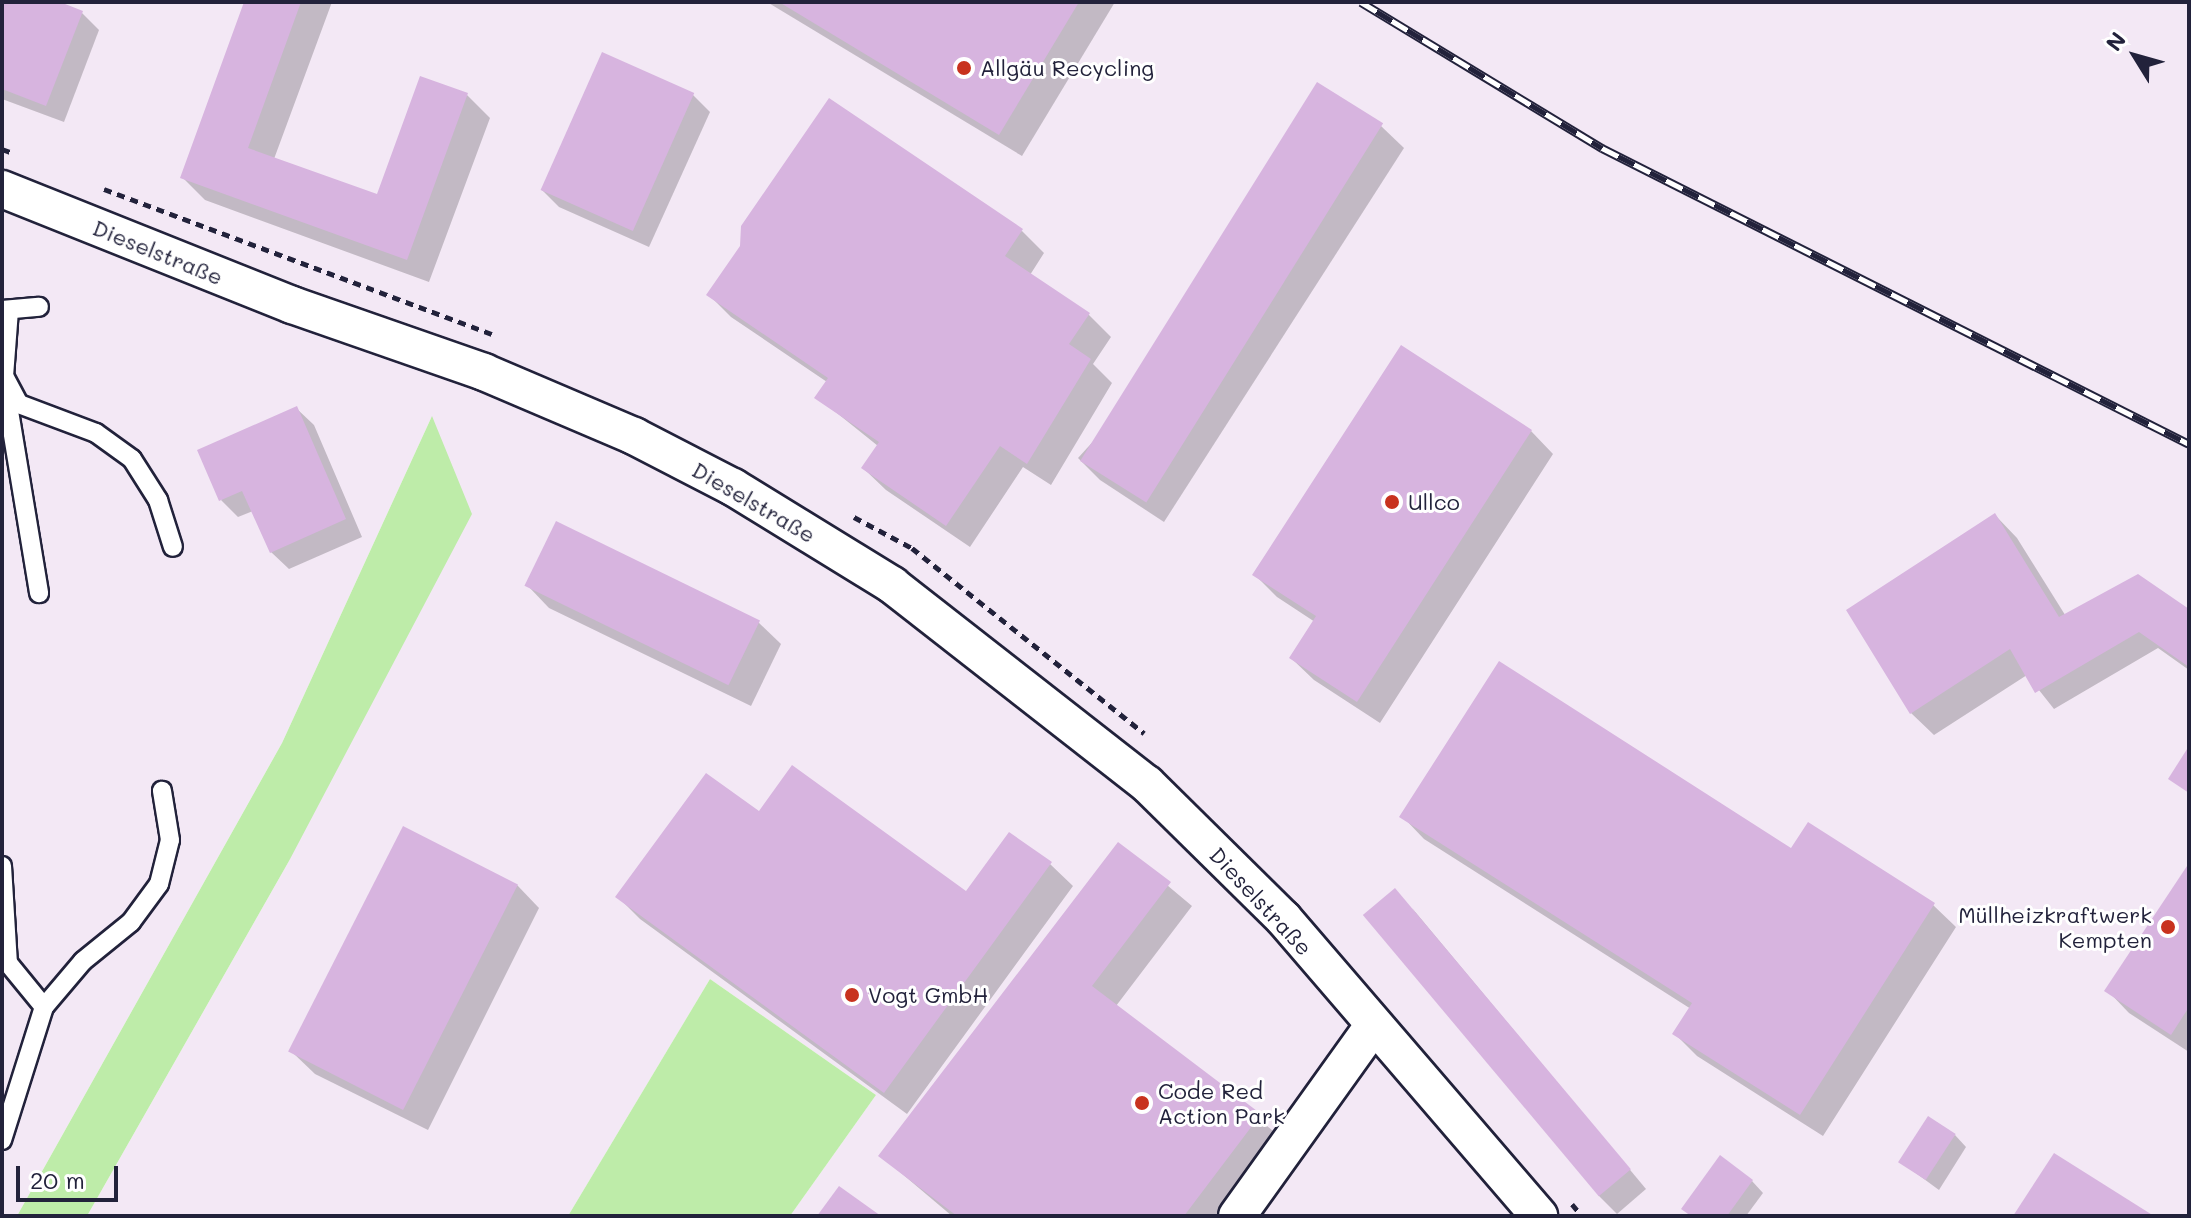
<!DOCTYPE html>
<html>
<head>
<meta charset="utf-8">
<style>
	body { margin:0 }
	#map { position:relative; width:2191px; height:1218px; overflow:hidden; background:#fff; font-family:Mali,sans-serif }
	div>[style] { position:absolute }
	.built>* { inset:0; background:#f3e8f5 }
	.green>* { inset:0; background:#beeca9 }
	.shadow>* { inset:0; background:#0003 }
	.building>* { inset:0; background:#d7b4df; transform-origin:0 0 }
	.path>* { height:5px; margin-top:-2.5px; transform-origin:0; background:repeating-linear-gradient(90deg,#22223b 0 8px,transparent 0 14px) }
	.roads { filter:drop-shadow(2px 0 #22223b) drop-shadow(-2px 0 #22223b) drop-shadow(0 2px #22223b) drop-shadow(0 -2px #22223b) }
	.service>* { height:18px; margin:-9px; padding:0 9px; transform-origin:9px; border-radius:9px; background:#fff }
	.minor>* { height:36px; margin:-18px; padding:0 18px; transform-origin:18px; border-radius:18px; background:#fff }
	.rail>* { height:9px; margin-top:-4.5px; transform-origin:0; background:repeating-linear-gradient(90deg,#fff 0 18px,#22223b 0 36px); box-sizing:border-box; border-block:2px solid #22223b }
	.dots>* { width:22px; height:22px; translate:-50% -50%; box-sizing:border-box; border:4px solid #fff; border-radius:50% }
	span { translate:-50% -50%; white-space:nowrap; text-align:center; line-height:1.15; -webkit-text-stroke:6px #fff; paint-order:stroke }
	.poi-label { font-size:22px; color:#22223b }
	.left { translate:0 -50%; text-align:left }
	.right { translate:-100% -50%; text-align:right }
	.street-label { font-size:22px; color:#22223b }
	.frame { position:absolute; inset:0; border:4px solid #22223b; pointer-events:none }
	.north { position:absolute; left:2095px; top:16px; width:80px; height:80px; -webkit-text-stroke:6px #fff; paint-order:stroke; rotate:307deg; font-size:22px; font-weight:700; line-height:32px; text-align:center; color:#22223b }
	.north::after { content:''; display:block; margin:auto; width:28px; height:36px; background:#22223b; clip-path:polygon(50% 0,100% 100%,50% 72%,0 100%) }
	.scale { position:absolute; left:16px; top:1166px; width:102px; height:36px; box-sizing:border-box; border:4px solid #22223b; border-top:0; padding-left:10px; font-size:24px; line-height:28px; white-space:nowrap; color:#22223b; -webkit-text-stroke:6px #fff; paint-order:stroke }
</style>
</head>
<body>
<div id="map">
	<div class="built">
		<i style="clip-path:polygon(2px 2px,2189px 2px,2189px 1216px,790px 1216px,876px 1095px,710px 979px,568px 1216px,87px 1216px,289px 861px,432px 416px,282px 743px,17px 1216px,2px 1216px)"></i>
	</div>
	<div class="green">
		<i style="clip-path:polygon(432px 416px,472px 514px,289px 861px,87px 1216px,17px 1216px,282px 743px)"></i>
		<i style="clip-path:polygon(710px 979px,876px 1095px,790px 1216px,568px 1216px)"></i>
	</div>
	<div class="shadow">
		<i style="clip-path:polygon(2px 2px,54px 2px,82px 13px,99px 30px,64px 122px,2px 99px)"></i>
		<i style="clip-path:polygon(246px 2px,332px 2px,274px 159px,378px 197px,467px 95px,490px 118px,429px 282px,205px 200px,182px 177px)"></i>
		<i style="clip-path:polygon(767px 2px,1115px 2px,1022px 156px)"></i>
		<i style="clip-path:polygon(693px 95px,710px 112px,649px 247px,559px 207px,542px 190px)"></i>
		<i style="clip-path:polygon(1381px 126px,1404px 148px,1164px 522px,1100px 480px,1078px 458px)"></i>
		<i style="clip-path:polygon(1022px 231px,1044px 253px,1030px 275px,1089px 315px,1111px 337px,1093px 364px,1112px 383px,1051px 485px,1023px 467px,970px 547px,886px 490px,863px 468px,878px 446px,817px 397px,827px 382px,731px 317px,709px 295px)"></i>
		<i style="clip-path:polygon(296px 408px,314px 425px,362px 537px,289px 569px,271px 552px,253px 511px,238px 517px,221px 500px)"></i>
		<i style="clip-path:polygon(1531px 431px,1553px 454px,1380px 723px,1314px 680px,1291px 658px,1315px 622px,1277px 597px,1255px 575px)"></i>
		<i style="clip-path:polygon(1995px 515px,2017px 538px,2067px 618px,2189px 611px,2189px 670px,2158px 648px,2054px 709px,2027px 675px,1934px 735px,1911px 713px)"></i>
		<i style="clip-path:polygon(527px 585px,758px 622px,781px 644px,751px 706px,549px 608px)"></i>
		<i style="clip-path:polygon(759px 813px,966px 894px,1050px 864px,1073px 886px,907px 1114px,640px 919px,618px 897px)"></i>
		<i style="clip-path:polygon(1402px 816px,1792px 851px,1933px 905px,1956px 927px,1823px 1136px,1697px 1056px,1675px 1034px,1691px 1009px,1424px 839px)"></i>
		<i style="clip-path:polygon(1118px 844px,1192px 906px,1116px 1006px,1282px 1138px,1223px 1216px,952px 1216px,881px 1156px)"></i>
		<i style="clip-path:polygon(2189px 867px,2189px 1052px,2129px 1013px,2107px 990px)"></i>
		<i style="clip-path:polygon(517px 885px,539px 908px,428px 1130px,315px 1074px,292px 1052px)"></i>
		<i style="clip-path:polygon(1412px 908px,1646px 1189px,1617px 1214px,1599px 1196px)"></i>
		<i style="clip-path:polygon(1955px 1135px,1966px 1147px,1939px 1190px,1902px 1163px)"></i>
		<i style="clip-path:polygon(1752px 1181px,1763px 1193px,1746px 1216px,1691px 1216px)"></i>
	</div>
	<div class="building">
		<i style="clip-path:polygon(2px 2px,60px 2px,83px 11px,46px 106px,2px 89px)"></i>
		<i style="clip-path:polygon(244px 2px,301px 2px,248px 148px,377px 194px,420px 76px,468px 93px,407px 260px,180px 178px)"></i>
		<i style="clip-path:polygon(779px 2px,1079px 2px,999px 135px)"></i>
		<i style="left:602px;top:52px;width:101px;height:151px;rotate:24deg"></i>
		<i style="left:1317px;top:82px;width:78px;height:447px;rotate:32deg"></i>
		<i style="clip-path:polygon(829px 98px,1023px 229px,1005px 256px,1090px 313px,1069px 344px,1091px 359px,1027px 464px,1000px 446px,946px 526px,861px 468px,879px 442px,814px 398px,828px 378px,706px 295px,740px 246px,741px 226px)"></i>
		<i style="clip-path:polygon(1401px 345px,1532px 430px,1357px 702px,1289px 658px,1316px 616px,1252px 575px)"></i>
		<i style="clip-path:polygon(297px 406px,346px 519px,270px 553px,242px 491px,219px 501px,197px 450px)"></i>
		<i style="clip-path:polygon(1995px 513px,2059px 617px,2138px 574px,2189px 609px,2189px 667px,2139px 632px,2035px 693px,2010px 649px,1910px 714px,1846px 610px)"></i>
		<i style="left:556px;top:521px;width:227px;height:72px;rotate:26deg"></i>
		<i style="clip-path:polygon(1499px 661px,1791px 848px,1808px 822px,1935px 903px,1800px 1115px,1672px 1034px,1692px 1003px,1399px 817px)"></i>
		<i style="clip-path:polygon(2189px 746px,2189px 793px,2168px 779px)"></i>
		<i style="clip-path:polygon(792px 765px,966px 891px,1009px 832px,1052px 862px,884px 1093px,615px 897px,706px 773px,759px 811px)"></i>
		<i style="left:403px;top:826px;width:129px;height:253px;rotate:27deg"></i>
		<i style="clip-path:polygon(1118px 842px,1171px 882px,1092px 986px,1261px 1114px,1184px 1216px,957px 1216px,878px 1156px)"></i>
		<i style="clip-path:polygon(2189px 863px,2189px 1007px,2171px 1035px,2104px 991px)"></i>
		<i style="left:1395px;top:888px;width:367px;height:42px;rotate:50deg"></i>
		<i style="left:1928px;top:1116px;width:33px;height:55px;rotate:33deg"></i>
		<i style="clip-path:polygon(2054px 1153px,2154px 1216px,2013px 1216px)"></i>
		<i style="clip-path:polygon(1720px 1155px,1753px 1180px,1727px 1216px,1691px 1216px,1681px 1209px)"></i>
		<i style="clip-path:polygon(839px 1186px,881px 1216px,817px 1216px)"></i>
	</div>
	<div class="path">
		<i style="left:2px;top:149px;width:12px;rotate:20deg"></i>
		<i style="left:104px;top:189px;width:414px;rotate:20.5deg"></i>
		<i style="left:854px;top:517px;width:66px;rotate:28.1deg"></i>
		<i style="left:912px;top:548px;width:297px;rotate:38.6deg"></i>
		<i style="left:1572px;top:1204px;width:16px;rotate:50deg"></i>
	</div>
	<div class="roads">
		<div class="service">
			<i style="left:2px;top:310px;width:37px;rotate:-5deg"></i>
			<i style="left:9px;top:310px;width:66px;rotate:94.3deg"></i>
			<i style="left:4px;top:376px;width:32px;rotate:62deg"></i>
			<i style="left:19px;top:404px;width:82px;rotate:20.6deg"></i>
			<i style="left:96px;top:433px;width:44px;rotate:35.8deg"></i>
			<i style="left:132px;top:459px;width:49px;rotate:57.6deg"></i>
			<i style="left:158px;top:500px;width:49px;rotate:72.3deg"></i>
			<i style="left:5px;top:387px;width:209px;rotate:80.6deg"></i>
			<i style="left:2px;top:866px;width:97px;rotate:86.5deg"></i>
			<i style="left:8px;top:963px;width:57px;rotate:50.7deg"></i>
			<i style="left:2px;top:1140px;width:139px;rotate:-72.5deg"></i>
			<i style="left:44px;top:1007px;width:60px;rotate:-49.7deg"></i>
			<i style="left:83px;top:961px;width:62px;rotate:-39.1deg"></i>
			<i style="left:131px;top:922px;width:47px;rotate:-53.6deg"></i>
			<i style="left:159px;top:884px;width:45px;rotate:-76deg"></i>
			<i style="left:170px;top:840px;width:50px;rotate:-99.3deg"></i>
		</div>
		<div class="minor">
			<i style="left:2px;top:189px;width:312px;rotate:21.8deg"></i>
			<i style="left:292px;top:305px;width:203px;rotate:19.2deg"></i>
			<i style="left:484px;top:372px;width:163px;rotate:23.1deg"></i>
			<i style="left:634px;top:436px;width:111px;rotate:27.3deg"></i>
			<i style="left:733px;top:487px;width:187px;rotate:31.6deg"></i>
			<i style="left:892px;top:585px;width:323px;rotate:38deg"></i>
			<i style="left:1147px;top:784px;width:191px;rotate:44.6deg"></i>
			<i style="left:1283px;top:918px;width:393px;rotate:49.3deg"></i>
			<i style="left:1237px;top:1216px;width:234px;rotate:-54.4deg"></i>
		</div>
	</div>
	<div class="rail">
		<i style="left:1361px;top:2px;width:282px;rotate:31.2deg"></i>
		<i style="left:1602px;top:148px;width:657px;rotate:26.76deg"></i>
	</div>
	<div class="dots">
		<i style="left:964px;top:68px;background:#c8321e"></i>
		<i style="left:1392px;top:502px;background:#c8321e"></i>
		<i style="left:2168px;top:927px;background:#c8321e"></i>
		<i style="left:852px;top:995px;background:#c8321e"></i>
		<i style="left:1142px;top:1103px;background:#c8321e"></i>
	</div>
	<div class="poi-label">
		<span class="left" style="left:980px;top:68px">Allgäu Recycling</span>
		<span class="left" style="left:1408px;top:502px">Ullco</span>
		<span class="right" style="left:2152px;top:927px">Müllheizkraftwerk<br>Kempten</span>
		<span class="left" style="left:868px;top:995px">Vogt GmbH</span>
		<span class="left" style="left:1158px;top:1103px">Code Red<br>Action Park</span>
	</div>
	<div class="street-label">
		<span style="left:158px;top:252px;rotate:22deg">Dieselstraße</span>
		<span style="left:754px;top:502px;rotate:30deg">Dieselstraße</span>
		<span style="left:1261px;top:901px;rotate:47deg">Dieselstraße</span>
	</div>
	<div class="frame"></div>
	<div class="north">N</div>
	<div class="scale">20 m</div>
</div>
</body>
</html>
